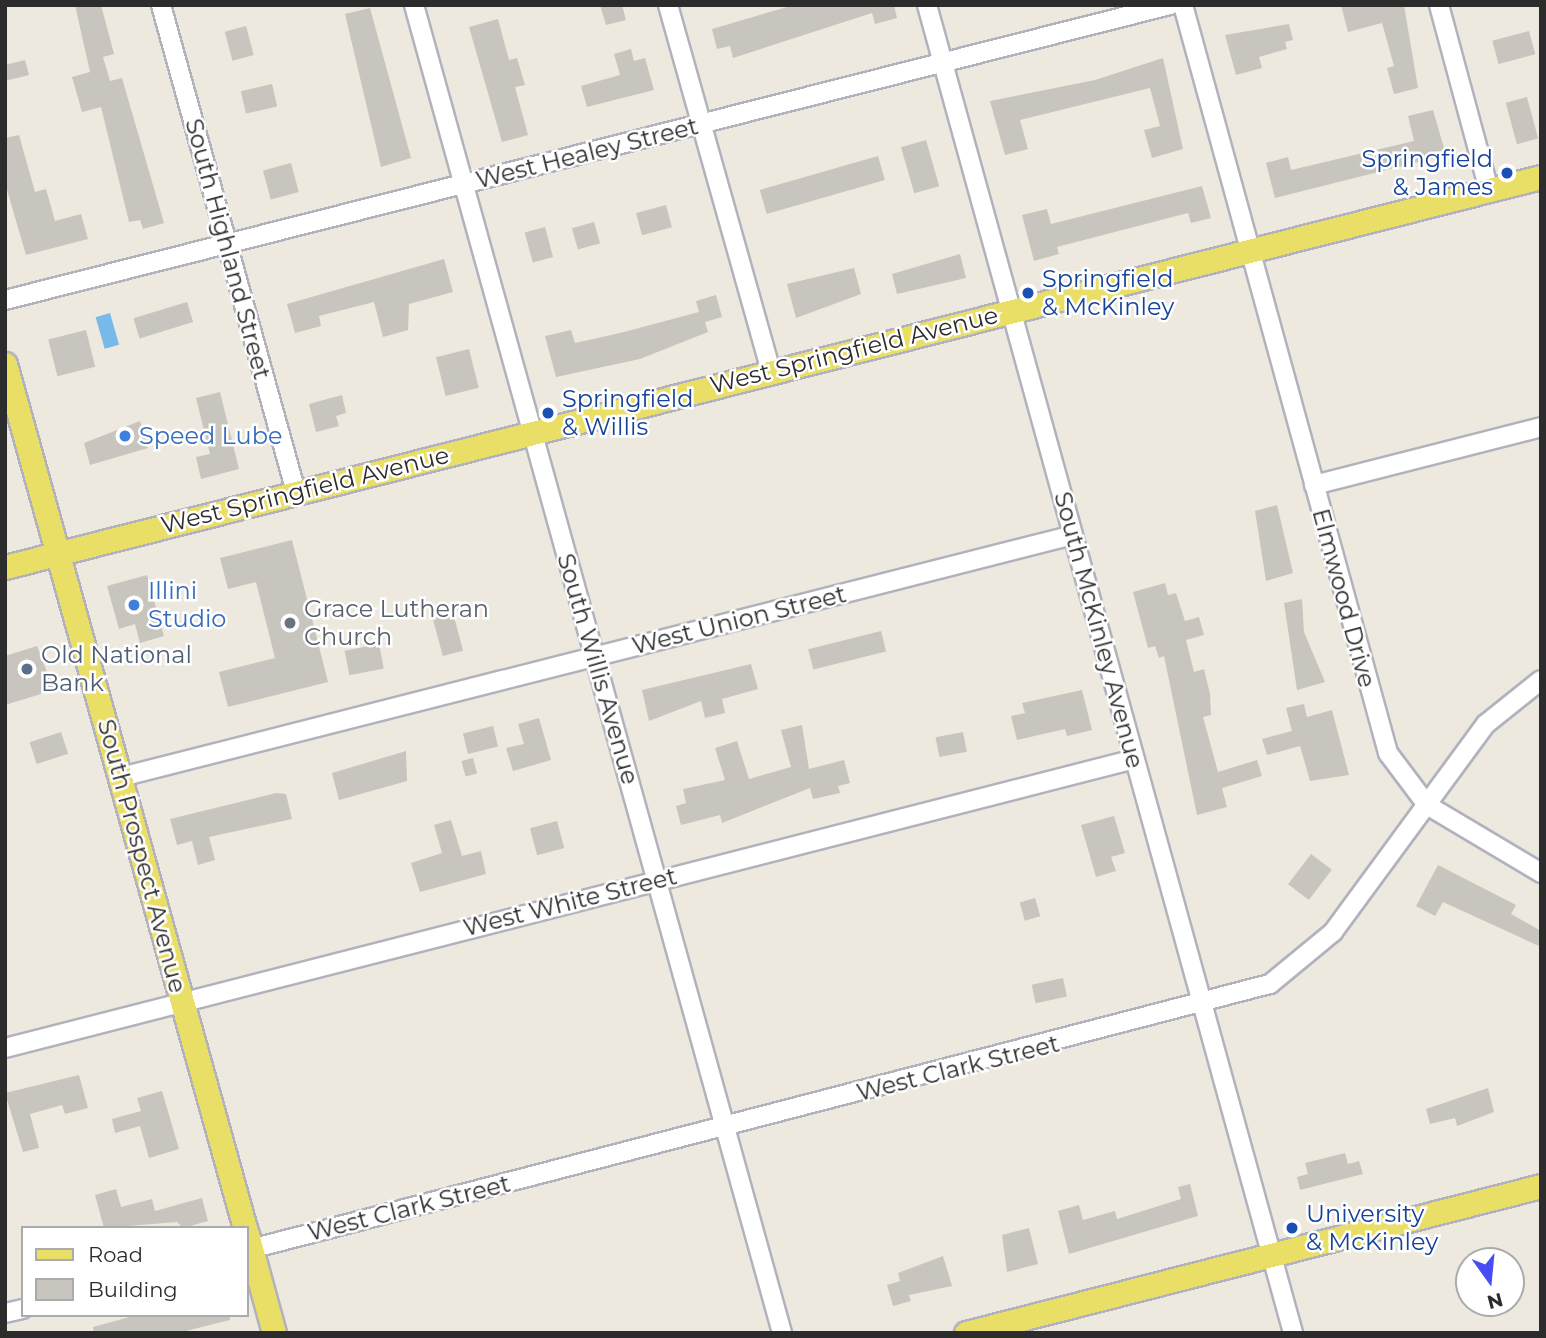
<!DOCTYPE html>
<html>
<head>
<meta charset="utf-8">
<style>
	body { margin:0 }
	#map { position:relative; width:1546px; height:1338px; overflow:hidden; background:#ede9de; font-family:Montserrat,sans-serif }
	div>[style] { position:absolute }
	.water>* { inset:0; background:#77bae9; transform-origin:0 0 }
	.building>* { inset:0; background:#c8c5be; transform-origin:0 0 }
	.roads { filter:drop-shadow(2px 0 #b2b2be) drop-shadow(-2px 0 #b2b2be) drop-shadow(0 2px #b2b2be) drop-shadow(0 -2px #b2b2be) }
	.minor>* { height:18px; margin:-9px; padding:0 9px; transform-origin:9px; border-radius:9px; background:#fff }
	.major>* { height:23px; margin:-11.5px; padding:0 11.5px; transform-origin:11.5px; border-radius:11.5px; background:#eadf66 }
	.dots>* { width:19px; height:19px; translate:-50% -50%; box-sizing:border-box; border:4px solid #fff; border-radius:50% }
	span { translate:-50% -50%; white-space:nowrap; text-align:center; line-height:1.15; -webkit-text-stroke:5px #fff; paint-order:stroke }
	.street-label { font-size:24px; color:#2c2c2c }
	.transit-label { font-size:24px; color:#164399 }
	.right { translate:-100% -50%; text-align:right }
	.left { translate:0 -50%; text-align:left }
	.shop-label { font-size:24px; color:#366cbe }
	.worship-label { font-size:24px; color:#5b616d }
	.service-label { font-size:24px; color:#4e5e75 }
	.frame { position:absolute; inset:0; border:7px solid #2c2c2c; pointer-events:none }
	.legend { position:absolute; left:21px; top:1226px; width:228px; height:91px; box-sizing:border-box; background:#fff; border:2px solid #ababab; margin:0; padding:9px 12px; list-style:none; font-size:21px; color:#2c2c2c }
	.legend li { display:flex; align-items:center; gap:14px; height:35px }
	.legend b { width:35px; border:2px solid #ababab }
	.north { position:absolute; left:1455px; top:1247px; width:70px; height:70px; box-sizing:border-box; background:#fff; border:2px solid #ababab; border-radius:50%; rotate:165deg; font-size:19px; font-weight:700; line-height:28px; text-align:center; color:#2c2c2c }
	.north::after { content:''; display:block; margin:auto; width:24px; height:32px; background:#464df2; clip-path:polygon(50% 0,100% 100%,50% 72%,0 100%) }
</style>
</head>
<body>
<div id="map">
	<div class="water">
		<i style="left:110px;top:313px;width:33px;height:15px;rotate:74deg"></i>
	</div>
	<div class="building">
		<i style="clip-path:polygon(75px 5px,101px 5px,114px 54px,103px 57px,110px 81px,122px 78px,164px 223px,143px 229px,140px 220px,129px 222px,101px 107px,82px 112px,72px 77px,90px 72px)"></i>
		<i style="clip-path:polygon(600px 5px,622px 5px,626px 20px,606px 25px)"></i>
		<i style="clip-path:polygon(794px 5px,894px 5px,897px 18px,875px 24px,872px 13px,733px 58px,730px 46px,717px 49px,712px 29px)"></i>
		<i style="clip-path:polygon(1341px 5px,1404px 5px,1418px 88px,1394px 94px,1387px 68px,1394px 66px,1382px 23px,1348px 32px)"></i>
		<i style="clip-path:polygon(370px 8px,411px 158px,381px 167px,345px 14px)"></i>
		<i style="clip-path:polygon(498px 19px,509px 60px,517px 58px,525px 85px,515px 87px,528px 135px,502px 142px,469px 27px)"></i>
		<i style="clip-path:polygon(1289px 24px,1293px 40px,1285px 42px,1287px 49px,1259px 57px,1262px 68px,1236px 75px,1225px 35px)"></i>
		<i style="left:246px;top:26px;width:30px;height:22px;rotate:75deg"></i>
		<i style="left:1529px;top:31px;width:24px;height:38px;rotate:75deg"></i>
		<i style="clip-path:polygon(631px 49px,634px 61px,645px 58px,654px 90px,587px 107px,581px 86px,620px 75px,614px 54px)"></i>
		<i style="clip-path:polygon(1163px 58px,1183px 149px,1152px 158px,1144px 130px,1160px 126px,1150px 88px,1020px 120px,1028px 149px,1005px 155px,990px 101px,1095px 80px)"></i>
		<i style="clip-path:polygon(25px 60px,29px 75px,5px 81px,5px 65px)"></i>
		<i style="left:272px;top:84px;width:23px;height:32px;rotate:77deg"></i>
		<i style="left:1527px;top:97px;width:43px;height:22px;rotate:75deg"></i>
		<i style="clip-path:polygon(1433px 110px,1446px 155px,1275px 198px,1266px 163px,1288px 157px,1291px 170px,1414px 141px,1408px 116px)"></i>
		<i style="clip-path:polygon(19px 135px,35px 192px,46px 189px,55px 221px,81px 214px,88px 239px,26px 255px,5px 183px,5px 138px)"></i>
		<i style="left:926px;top:140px;width:48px;height:26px;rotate:74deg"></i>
		<i style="left:878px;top:156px;width:25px;height:123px;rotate:74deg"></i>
		<i style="left:291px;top:163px;width:30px;height:29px;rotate:75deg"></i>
		<i style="clip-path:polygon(1202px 186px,1211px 218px,1191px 223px,1188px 213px,1057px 247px,1059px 254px,1034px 261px,1022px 215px,1047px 209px,1051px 224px)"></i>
		<i style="left:666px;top:205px;width:23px;height:31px;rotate:75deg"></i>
		<i style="left:594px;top:222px;width:22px;height:23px;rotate:74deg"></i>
		<i style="left:545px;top:227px;width:31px;height:21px;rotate:75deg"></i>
		<i style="clip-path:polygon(960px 254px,966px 278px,897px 294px,892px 274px)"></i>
		<i style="clip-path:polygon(444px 259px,453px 292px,409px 304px,408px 330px,383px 337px,374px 302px,319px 316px,321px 326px,295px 333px,287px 304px)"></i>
		<i style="clip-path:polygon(854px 268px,861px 294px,796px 318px,787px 284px)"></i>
		<i style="clip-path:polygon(716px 295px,722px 317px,705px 322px,708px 332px,640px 359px,556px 377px,545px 336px,571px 330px,575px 343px,620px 333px,699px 312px,696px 301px)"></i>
		<i style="left:187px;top:302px;width:21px;height:56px;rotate:73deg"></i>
		<i style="left:86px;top:330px;width:38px;height:39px;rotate:76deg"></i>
		<i style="left:469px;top:349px;width:40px;height:34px;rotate:76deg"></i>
		<i style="clip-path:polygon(220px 392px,239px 469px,201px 479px,196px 457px,210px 454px,196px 398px)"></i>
		<i style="clip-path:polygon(342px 395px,346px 413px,336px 416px,339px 426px,316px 432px,309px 404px)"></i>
		<i style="clip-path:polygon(140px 421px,148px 448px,90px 465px,84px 443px)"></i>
		<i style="clip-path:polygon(1277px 505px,1293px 573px,1266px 581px,1255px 511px)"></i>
		<i style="clip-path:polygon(292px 540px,328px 682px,228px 707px,219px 672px,275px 658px,256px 582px,228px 589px,220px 558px)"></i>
		<i style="clip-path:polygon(147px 575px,164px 636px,140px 643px,135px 624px,119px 629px,107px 586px)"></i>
		<i style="clip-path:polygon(1165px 583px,1168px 595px,1176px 593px,1185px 621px,1199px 617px,1204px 635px,1186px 640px,1194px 672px,1204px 669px,1210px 694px,1211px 715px,1203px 717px,1218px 772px,1257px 760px,1262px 776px,1222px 788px,1227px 807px,1197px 815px,1164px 656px,1159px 658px,1155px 646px,1148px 648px,1133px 592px)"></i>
		<i style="clip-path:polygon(1302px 599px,1304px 632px,1325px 682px,1297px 690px,1284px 603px)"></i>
		<i style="left:453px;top:613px;width:39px;height:21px;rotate:75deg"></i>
		<i style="left:881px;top:631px;width:21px;height:75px;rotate:76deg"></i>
		<i style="left:379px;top:644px;width:25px;height:35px;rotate:79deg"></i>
		<i style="clip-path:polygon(37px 646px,54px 690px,5px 705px,5px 656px)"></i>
		<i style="clip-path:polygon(751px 664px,758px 689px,722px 699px,725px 713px,705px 718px,701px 701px,649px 721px,642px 690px)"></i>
		<i style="clip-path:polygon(1082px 690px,1092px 730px,1067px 736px,1065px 729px,1017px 740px,1011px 716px,1025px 713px,1022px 703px)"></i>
		<i style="clip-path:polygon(1304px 704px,1307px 717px,1332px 710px,1349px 775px,1310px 781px,1300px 746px,1267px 755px,1262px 739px,1292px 731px,1286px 708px)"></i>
		<i style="clip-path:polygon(539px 718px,551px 760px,513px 771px,506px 748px,524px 744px,518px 724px)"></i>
		<i style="clip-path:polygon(802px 725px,809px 769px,844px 760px,850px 783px,838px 786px,840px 793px,813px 799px,810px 788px,722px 823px,720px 815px,681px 825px,676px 806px,686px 803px,683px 789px,725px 780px,715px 748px,737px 741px,749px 779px,791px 767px,781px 730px)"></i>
		<i style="left:493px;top:726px;width:21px;height:31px;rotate:76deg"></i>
		<i style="left:61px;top:732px;width:23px;height:33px;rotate:72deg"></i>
		<i style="left:963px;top:732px;width:20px;height:28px;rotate:79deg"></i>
		<i style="clip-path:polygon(406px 751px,407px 781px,339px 800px,332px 773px)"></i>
		<i style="left:473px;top:758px;width:16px;height:12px;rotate:75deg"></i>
		<i style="clip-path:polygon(276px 793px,286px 794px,292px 819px,209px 837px,215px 860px,198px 865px,192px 841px,177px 845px,170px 819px)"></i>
		<i style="clip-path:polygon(1114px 816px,1125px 853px,1111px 857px,1116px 871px,1096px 877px,1081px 825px)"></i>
		<i style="clip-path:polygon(451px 820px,462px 856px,481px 851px,486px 874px,420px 892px,411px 863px,442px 853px,434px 825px)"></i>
		<i style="left:557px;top:821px;width:28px;height:28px;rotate:75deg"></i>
		<i style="left:1311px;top:854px;width:26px;height:38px;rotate:37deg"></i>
		<i style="clip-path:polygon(1438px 865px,1516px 905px,1511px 914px,1541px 931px,1541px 947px,1443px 902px,1435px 916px,1416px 906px)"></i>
		<i style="left:1035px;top:898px;width:19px;height:16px;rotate:74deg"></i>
		<i style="left:1063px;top:978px;width:19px;height:32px;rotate:78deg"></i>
		<i style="clip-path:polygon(79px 1075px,88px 1108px,65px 1114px,62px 1105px,30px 1114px,39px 1148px,23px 1152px,5px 1093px)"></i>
		<i style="clip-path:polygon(1488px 1088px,1494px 1112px,1457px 1126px,1455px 1118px,1430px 1124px,1426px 1109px)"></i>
		<i style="clip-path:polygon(162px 1091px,179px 1149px,149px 1158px,140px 1126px,115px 1133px,112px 1119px,141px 1111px,137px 1098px)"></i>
		<i style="clip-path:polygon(1345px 1153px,1348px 1164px,1359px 1161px,1363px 1174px,1300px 1190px,1297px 1177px,1308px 1174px,1305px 1163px)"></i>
		<i style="clip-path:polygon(1190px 1184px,1198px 1216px,1069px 1254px,1058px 1211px,1079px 1205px,1083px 1220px,1115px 1211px,1117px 1219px,1181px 1199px,1178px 1187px)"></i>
		<i style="clip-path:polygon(116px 1189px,121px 1207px,152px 1199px,155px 1211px,202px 1198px,208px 1221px,183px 1228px,177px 1222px,104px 1228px,95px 1195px)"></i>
		<i style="clip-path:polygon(1029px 1228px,1038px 1264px,1007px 1272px,1002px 1235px)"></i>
		<i style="clip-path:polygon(943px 1256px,952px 1286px,909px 1295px,911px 1301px,893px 1306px,887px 1285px,900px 1281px,898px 1273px)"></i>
		<i style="clip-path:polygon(137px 1315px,230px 1315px,230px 1320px,178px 1333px,94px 1333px,93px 1327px)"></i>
	</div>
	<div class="roads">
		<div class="minor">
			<i style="left:161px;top:5px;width:505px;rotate:74.51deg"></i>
			<i style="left:414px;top:5px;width:1378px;rotate:74.51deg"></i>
			<i style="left:668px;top:5px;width:380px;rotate:74.3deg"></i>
			<i style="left:927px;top:5px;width:1378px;rotate:74.59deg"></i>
			<i style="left:1183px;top:5px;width:776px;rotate:74.67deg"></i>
			<i style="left:1388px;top:753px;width:65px;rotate:53.1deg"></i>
			<i style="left:1427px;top:805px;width:133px;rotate:30.8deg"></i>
			<i style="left:1439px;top:5px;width:192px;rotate:74.9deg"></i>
			<i style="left:5px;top:300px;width:1202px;rotate:-14.21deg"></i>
			<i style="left:1314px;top:485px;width:234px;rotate:-14.3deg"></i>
			<i style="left:121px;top:777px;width:982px;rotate:-14.26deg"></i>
			<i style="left:5px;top:1048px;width:1166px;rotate:-14.35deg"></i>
			<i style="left:247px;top:1250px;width:1057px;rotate:-14.58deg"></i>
			<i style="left:1270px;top:984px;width:82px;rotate:-39.5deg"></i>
			<i style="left:1333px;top:932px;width:258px;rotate:-53.7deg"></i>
			<i style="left:1486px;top:724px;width:70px;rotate:-38.7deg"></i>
			<i style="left:5px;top:1313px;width:18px;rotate:-13deg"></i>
		</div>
		<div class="major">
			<i style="left:5px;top:364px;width:897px;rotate:74.48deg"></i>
			<i style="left:5px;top:567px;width:1585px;rotate:-14.25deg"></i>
			<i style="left:247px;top:1234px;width:103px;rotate:74.7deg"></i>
			<i style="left:966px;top:1333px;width:593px;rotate:-14.34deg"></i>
		</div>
	</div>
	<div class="dots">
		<i style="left:1507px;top:173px;background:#1a4fb4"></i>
		<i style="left:1028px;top:293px;background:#1a4fb4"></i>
		<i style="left:548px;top:413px;background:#1a4fb4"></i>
		<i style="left:125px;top:436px;background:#3f7fe0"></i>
		<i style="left:134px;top:605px;background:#3f7fe0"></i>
		<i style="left:290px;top:623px;background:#6b7280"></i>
		<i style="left:27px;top:669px;background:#5c6f8a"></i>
		<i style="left:1292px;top:1228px;background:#1a4fb4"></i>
	</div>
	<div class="street-label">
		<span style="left:587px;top:153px;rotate:-14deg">West Healey Street</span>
		<span style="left:228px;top:249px;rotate:75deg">South Highland Street</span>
		<span style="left:854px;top:350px;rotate:-14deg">West Springfield Avenue</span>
		<span style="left:305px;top:490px;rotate:-14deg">West Springfield Avenue</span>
		<span style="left:1344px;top:598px;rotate:75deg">Elmwood Drive</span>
		<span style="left:739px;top:620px;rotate:-14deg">West Union Street</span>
		<span style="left:1099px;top:630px;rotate:75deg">South McKinley Avenue</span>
		<span style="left:598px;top:669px;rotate:74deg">South Willis Avenue</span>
		<span style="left:142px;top:856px;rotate:75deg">South Prospect Avenue</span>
		<span style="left:570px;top:902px;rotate:-14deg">West White Street</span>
		<span style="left:958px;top:1068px;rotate:-14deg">West Clark Street</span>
		<span style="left:409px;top:1208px;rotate:-14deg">West Clark Street</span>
	</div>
	<div class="transit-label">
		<span class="right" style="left:1493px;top:173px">Springfield<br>&amp; James</span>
		<span class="left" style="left:1042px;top:293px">Springfield<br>&amp; McKinley</span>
		<span class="left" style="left:562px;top:413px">Springfield<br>&amp; Willis</span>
		<span class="left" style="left:1306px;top:1228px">University<br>&amp; McKinley</span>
	</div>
	<div class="shop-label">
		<span class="left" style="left:139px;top:436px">Speed Lube</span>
		<span class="left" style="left:148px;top:605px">Illini<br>Studio</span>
	</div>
	<div class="worship-label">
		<span class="left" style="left:304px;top:623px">Grace Lutheran<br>Church</span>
	</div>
	<div class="service-label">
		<span class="left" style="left:41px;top:669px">Old National<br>Bank</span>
	</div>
	<div class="frame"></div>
	<ul class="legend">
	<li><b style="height:9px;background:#eadf66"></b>Road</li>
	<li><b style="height:19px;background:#c8c5be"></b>Building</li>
	</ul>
	<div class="north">N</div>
</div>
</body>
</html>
